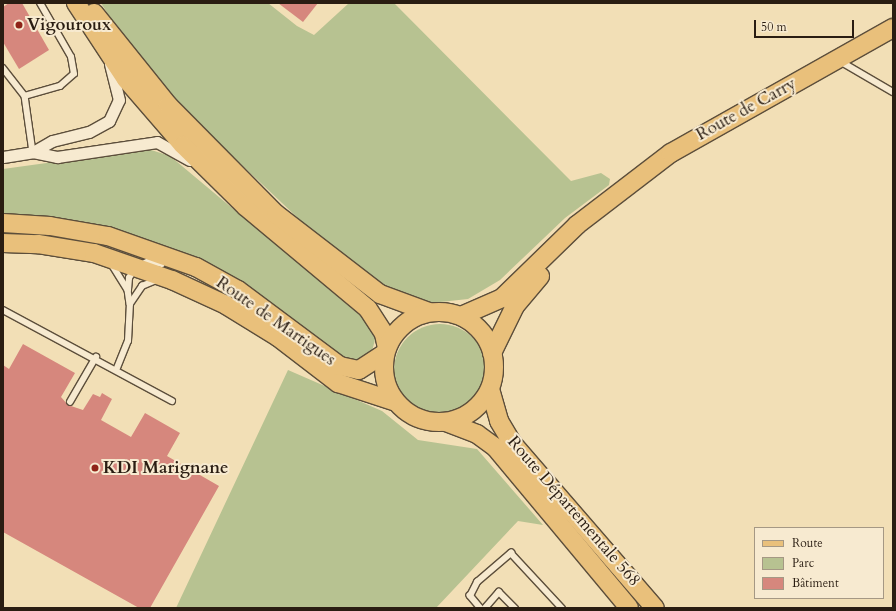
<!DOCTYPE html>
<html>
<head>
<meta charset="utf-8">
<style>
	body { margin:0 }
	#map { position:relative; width:896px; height:611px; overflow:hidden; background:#f2dfb6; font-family:Cardo,serif }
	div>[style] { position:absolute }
	.green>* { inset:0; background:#b7c291 }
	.round { border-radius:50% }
	.building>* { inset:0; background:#d6877d }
	.roads { filter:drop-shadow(1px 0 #5c4e3b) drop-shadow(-1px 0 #5c4e3b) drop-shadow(0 1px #5c4e3b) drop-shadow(0 -1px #5c4e3b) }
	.lane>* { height:5.5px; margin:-2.75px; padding:0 2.75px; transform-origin:2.75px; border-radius:2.75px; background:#f7ead0 }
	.street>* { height:11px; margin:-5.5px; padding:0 5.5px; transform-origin:5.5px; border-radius:5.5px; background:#f7ead0 }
	.primary>* { height:18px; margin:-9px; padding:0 9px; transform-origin:9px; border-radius:9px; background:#e9c07b }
	.primary>.ring { margin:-9px; padding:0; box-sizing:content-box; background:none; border:18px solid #e9c07b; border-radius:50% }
	.dots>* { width:11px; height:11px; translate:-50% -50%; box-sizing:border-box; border:2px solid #f7ead0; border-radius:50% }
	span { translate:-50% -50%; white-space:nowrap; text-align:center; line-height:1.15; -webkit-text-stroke:4px #f7ead0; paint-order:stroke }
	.poi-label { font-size:17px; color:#2a1d12; font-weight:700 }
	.left { translate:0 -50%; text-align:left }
	.street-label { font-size:17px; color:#2a1d12 }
	.frame { position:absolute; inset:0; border:4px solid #2a1d12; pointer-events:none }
	.legend { position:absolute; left:754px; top:527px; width:130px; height:72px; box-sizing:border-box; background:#f7ead0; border:1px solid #a59884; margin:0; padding:5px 7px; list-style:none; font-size:12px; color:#2a1d12 }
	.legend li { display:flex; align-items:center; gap:8px; height:20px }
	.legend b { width:20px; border:1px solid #a59884 }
	.scale { position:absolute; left:754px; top:20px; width:100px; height:18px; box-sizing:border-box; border:2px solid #2a1d12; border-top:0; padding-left:5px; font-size:12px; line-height:14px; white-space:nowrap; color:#2a1d12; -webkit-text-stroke:3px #f7ead0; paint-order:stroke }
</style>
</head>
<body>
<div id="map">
	<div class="green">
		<i style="clip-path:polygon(101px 3px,268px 3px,297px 26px,314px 35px,349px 3px,394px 3px,571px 181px,601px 173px,610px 179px,609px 185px,565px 218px,500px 280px,468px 299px,431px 303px,388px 291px,338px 256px,189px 115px,119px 32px)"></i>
		<i style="clip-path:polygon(148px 149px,170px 156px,362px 317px,376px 336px,371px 355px,362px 361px,341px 359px,258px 293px,53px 219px,3px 215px,3px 169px)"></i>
		<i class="round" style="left:394px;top:324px;width:92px;height:92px"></i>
		<i style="clip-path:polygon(288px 370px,382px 411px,418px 440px,477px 449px,543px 525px,518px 521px,436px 608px,176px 608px)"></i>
	</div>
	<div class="building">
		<i style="clip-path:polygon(9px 3px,22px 3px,49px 50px,19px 69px,3px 42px,3px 7px)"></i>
		<i style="clip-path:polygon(278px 3px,318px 3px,303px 22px)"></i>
		<i style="clip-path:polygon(23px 344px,75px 373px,61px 397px,68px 405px,83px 410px,93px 394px,100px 397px,102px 393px,112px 399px,101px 420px,131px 437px,145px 413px,180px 433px,167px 456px,219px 486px,150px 608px,139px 608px,3px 532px,3px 365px,9px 369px)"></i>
	</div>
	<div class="roads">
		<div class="lane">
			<i style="left:840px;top:61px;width:61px;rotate:30.3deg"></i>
			<i style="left:3px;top:68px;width:36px;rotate:52deg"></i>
			<i style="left:25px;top:96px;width:57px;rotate:81.9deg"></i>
			<i style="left:25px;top:96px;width:36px;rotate:-16deg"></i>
			<i style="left:60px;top:86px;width:18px;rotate:-41deg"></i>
			<i style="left:74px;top:74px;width:17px;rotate:-100deg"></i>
			<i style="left:71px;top:57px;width:62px;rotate:-119.9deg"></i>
			<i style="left:141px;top:265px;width:9px;rotate:-27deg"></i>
			<i style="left:149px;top:261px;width:13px;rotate:13deg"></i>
			<i style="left:113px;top:266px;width:28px;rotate:58deg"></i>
			<i style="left:128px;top:290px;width:14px;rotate:82deg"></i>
			<i style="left:130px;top:304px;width:22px;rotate:-56deg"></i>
			<i style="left:142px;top:286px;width:15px;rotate:-23deg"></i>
			<i style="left:128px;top:290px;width:12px;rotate:-85deg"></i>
			<i style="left:129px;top:278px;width:9px;rotate:-58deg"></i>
			<i style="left:3px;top:310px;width:192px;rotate:28.3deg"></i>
			<i style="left:117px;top:368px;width:29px;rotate:-68deg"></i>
			<i style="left:128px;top:341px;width:37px;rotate:-87deg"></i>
			<i style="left:70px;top:402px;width:52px;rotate:-60deg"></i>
			<i style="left:480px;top:608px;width:16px;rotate:-130deg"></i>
			<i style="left:470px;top:596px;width:16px;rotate:-63deg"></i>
			<i style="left:477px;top:582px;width:45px;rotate:-40.5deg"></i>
			<i style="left:511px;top:553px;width:75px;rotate:47.2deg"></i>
			<i style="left:485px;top:608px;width:21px;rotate:-49deg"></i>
			<i style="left:499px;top:592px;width:23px;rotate:45deg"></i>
		</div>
		<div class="street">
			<i style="left:33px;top:152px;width:22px;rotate:-30deg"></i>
			<i style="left:52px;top:141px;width:38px;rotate:-14deg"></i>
			<i style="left:89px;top:132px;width:23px;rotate:-29deg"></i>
			<i style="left:109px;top:121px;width:23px;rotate:-65deg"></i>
			<i style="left:119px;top:100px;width:37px;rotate:-104deg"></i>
			<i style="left:3px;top:157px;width:30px;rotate:-9deg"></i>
			<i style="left:33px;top:152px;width:25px;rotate:12deg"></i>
			<i style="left:57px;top:157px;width:101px;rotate:-8.5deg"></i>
			<i style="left:157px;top:142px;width:37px;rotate:29deg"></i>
		</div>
		<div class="primary">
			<i style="left:76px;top:3px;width:91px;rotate:56.7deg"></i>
			<i style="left:126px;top:79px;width:87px;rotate:49.2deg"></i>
			<i style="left:183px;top:145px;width:87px;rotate:44.5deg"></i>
			<i style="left:245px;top:206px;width:160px;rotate:39.9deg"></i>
			<i style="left:368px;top:309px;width:30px;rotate:57deg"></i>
			<i style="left:384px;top:334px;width:14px;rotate:78deg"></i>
			<i style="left:94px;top:13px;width:118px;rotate:51.2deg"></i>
			<i style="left:168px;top:105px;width:153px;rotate:45.3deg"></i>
			<i style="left:276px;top:214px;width:131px;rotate:37.6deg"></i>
			<i style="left:380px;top:294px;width:52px;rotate:20.2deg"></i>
			<i style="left:3px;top:223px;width:47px;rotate:3.7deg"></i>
			<i style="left:50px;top:226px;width:59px;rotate:9.8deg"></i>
			<i style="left:108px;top:236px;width:93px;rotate:19.4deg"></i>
			<i style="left:196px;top:267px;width:48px;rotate:28.7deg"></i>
			<i style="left:238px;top:290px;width:127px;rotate:36.7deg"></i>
			<i style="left:340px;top:366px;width:19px;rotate:12deg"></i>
			<i style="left:359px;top:370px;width:31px;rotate:-33deg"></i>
			<i style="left:3px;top:243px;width:35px;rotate:2deg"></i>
			<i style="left:38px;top:244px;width:57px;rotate:9.1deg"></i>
			<i style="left:94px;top:253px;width:83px;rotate:19.1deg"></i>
			<i style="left:172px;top:280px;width:60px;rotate:24.8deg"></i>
			<i style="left:226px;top:305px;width:61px;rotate:31.6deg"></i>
			<i style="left:278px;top:337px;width:76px;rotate:37.5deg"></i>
			<i style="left:338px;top:383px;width:61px;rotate:18.1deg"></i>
			<i class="ring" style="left:384px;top:312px;width:92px;height:92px"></i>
			<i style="left:461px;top:316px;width:45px;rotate:-23.7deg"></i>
			<i style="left:502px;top:298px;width:105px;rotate:-44.2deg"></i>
			<i style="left:577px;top:225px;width:118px;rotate:-37.5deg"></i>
			<i style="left:671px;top:153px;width:255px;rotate:-29.4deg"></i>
			<i style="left:492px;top:353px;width:52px;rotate:-63.9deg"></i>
			<i style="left:515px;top:306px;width:39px;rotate:-50deg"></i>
			<i style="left:490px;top:389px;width:33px;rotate:74deg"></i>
			<i style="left:499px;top:421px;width:26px;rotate:59deg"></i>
			<i style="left:512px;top:443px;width:218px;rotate:49.1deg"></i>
			<i style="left:446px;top:422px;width:33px;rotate:21deg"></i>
			<i style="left:477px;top:434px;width:22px;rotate:36deg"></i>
			<i style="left:495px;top:447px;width:209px;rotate:50.2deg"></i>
		</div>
	</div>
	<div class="dots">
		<i style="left:19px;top:25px;background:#8f2418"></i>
		<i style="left:95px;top:468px;background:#8f2418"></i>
	</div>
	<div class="poi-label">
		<span class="left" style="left:27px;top:25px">Vigouroux</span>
		<span class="left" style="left:103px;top:468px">KDI Marignane</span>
	</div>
	<div class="street-label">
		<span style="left:746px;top:109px;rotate:-29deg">Route de Carry</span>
		<span style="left:276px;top:321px;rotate:35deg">Route de Martigues</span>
		<span style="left:574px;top:511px;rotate:49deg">Route Départementale 568</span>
	</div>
	<div class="frame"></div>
	<ul class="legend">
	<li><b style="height:5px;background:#e9c07b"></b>Route</li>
	<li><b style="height:11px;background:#b7c291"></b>Parc</li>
	<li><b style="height:11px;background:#d6877d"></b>Bâtiment</li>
	</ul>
	<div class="scale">50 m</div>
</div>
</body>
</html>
